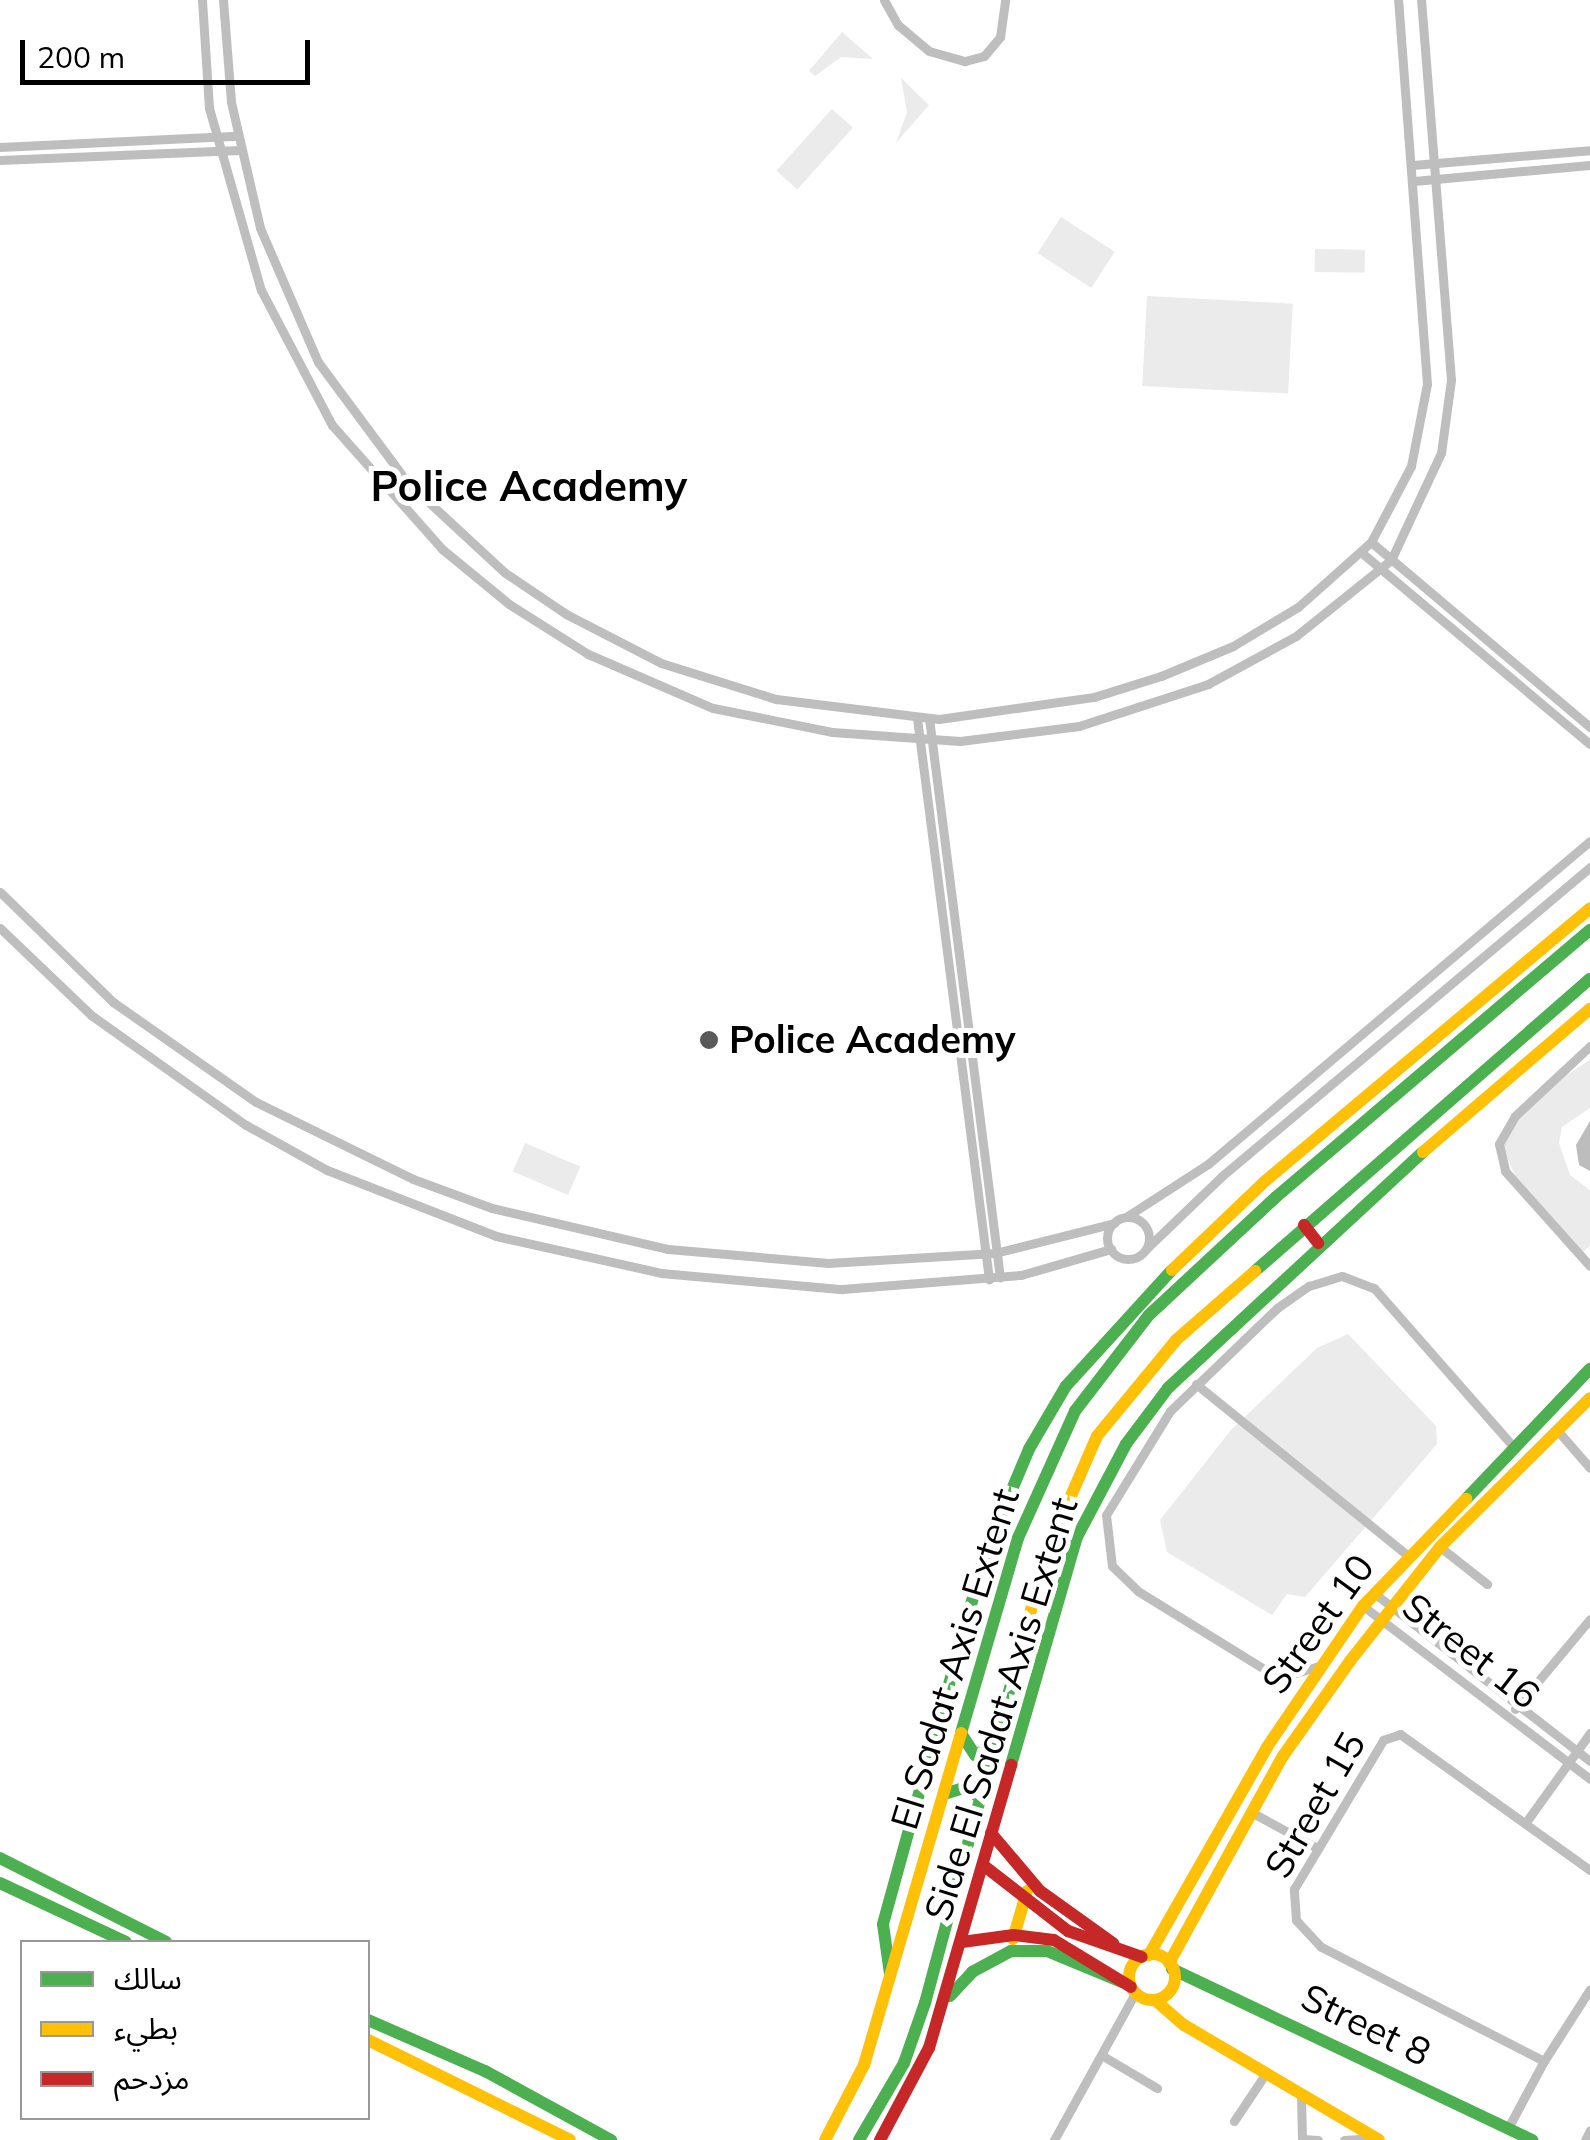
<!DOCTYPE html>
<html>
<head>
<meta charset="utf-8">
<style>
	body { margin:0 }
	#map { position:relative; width:1590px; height:2140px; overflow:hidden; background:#fff; font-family:Mulish,"Noto Sans Arabic",sans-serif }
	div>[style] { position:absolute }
	.green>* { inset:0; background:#ebebeb; transform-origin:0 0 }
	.water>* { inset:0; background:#bdbdbd }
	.street>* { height:9px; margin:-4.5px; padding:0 4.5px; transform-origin:4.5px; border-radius:4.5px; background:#bebebe }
	.street>.ring { margin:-4.5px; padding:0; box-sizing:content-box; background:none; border:9px solid #bebebe; border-radius:50% }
	.fast>* { height:12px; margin:-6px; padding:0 6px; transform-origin:6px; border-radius:6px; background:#4caf50 }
	.slow>* { height:12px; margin:-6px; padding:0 6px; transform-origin:6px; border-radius:6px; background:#ffc107 }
	.slow>.ring { margin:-6px; padding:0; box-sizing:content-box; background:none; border:12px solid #ffc107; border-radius:50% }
	.jam>* { height:12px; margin:-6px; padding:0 6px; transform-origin:6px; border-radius:6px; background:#c62828 }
	.dots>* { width:28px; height:28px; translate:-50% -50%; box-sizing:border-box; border:5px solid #fff; border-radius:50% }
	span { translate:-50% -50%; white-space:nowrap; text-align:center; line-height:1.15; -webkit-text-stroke:10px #fff; paint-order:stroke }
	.poi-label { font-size:38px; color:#000; font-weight:700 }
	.left { translate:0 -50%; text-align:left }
	.street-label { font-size:38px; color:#000 }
	.quarter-label { font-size:42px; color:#000; font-weight:700 }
	.legend { position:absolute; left:20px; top:1940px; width:350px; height:180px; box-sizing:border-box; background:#fff; border:2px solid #999; margin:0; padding:12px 18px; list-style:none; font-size:30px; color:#000 }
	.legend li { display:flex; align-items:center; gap:20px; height:50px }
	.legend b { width:50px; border:2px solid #999 }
	.scale { position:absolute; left:20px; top:40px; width:290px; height:45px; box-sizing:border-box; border:5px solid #000; border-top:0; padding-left:12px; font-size:30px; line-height:35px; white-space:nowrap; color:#000; -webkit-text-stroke:8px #fff; paint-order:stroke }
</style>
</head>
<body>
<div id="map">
	<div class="green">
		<i style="clip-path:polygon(842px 32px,873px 59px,841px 57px,815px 76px,809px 71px)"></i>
		<i style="clip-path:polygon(901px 78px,929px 105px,896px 143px,907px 112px)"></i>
		<i style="left:832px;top:109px;width:28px;height:83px;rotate:42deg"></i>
		<i style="left:1061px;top:217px;width:64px;height:43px;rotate:33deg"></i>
		<i style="left:1315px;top:249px;width:50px;height:23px;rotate:1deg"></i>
		<i style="left:1147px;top:296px;width:146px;height:90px;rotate:3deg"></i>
		<i style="clip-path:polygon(1590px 1060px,1590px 1108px,1562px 1127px,1559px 1143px,1570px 1175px,1590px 1190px,1590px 1246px,1583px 1252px,1518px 1182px,1503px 1148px,1506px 1132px,1549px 1086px)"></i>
		<i style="left:525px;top:1143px;width:60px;height:31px;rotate:23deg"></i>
		<i style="clip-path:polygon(1348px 1334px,1436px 1426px,1437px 1444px,1305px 1597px,1287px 1594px,1272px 1615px,1167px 1552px,1160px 1520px,1231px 1430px,1317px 1348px)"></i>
	</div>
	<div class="water">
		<i style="clip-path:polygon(1590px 1121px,1590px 1171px,1579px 1165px,1576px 1145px)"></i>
	</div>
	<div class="street">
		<i style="left:202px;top:0;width:108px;rotate:86.3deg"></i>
		<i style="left:209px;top:108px;width:189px;rotate:74.1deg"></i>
		<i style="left:261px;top:290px;width:153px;rotate:62.3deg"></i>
		<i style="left:332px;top:425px;width:166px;rotate:48.4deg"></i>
		<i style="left:442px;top:549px;width:87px;rotate:39.4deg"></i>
		<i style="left:509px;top:604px;width:93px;rotate:32.3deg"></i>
		<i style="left:588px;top:654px;width:136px;rotate:23.4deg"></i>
		<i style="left:713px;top:708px;width:121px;rotate:11.4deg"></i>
		<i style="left:832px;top:732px;width:128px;rotate:4deg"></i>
		<i style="left:960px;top:741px;width:120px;rotate:-7.2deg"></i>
		<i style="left:1079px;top:726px;width:136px;rotate:-18deg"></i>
		<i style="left:1208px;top:684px;width:100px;rotate:-28.6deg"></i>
		<i style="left:1296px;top:636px;width:122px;rotate:-38.7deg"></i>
		<i style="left:1391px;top:560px;width:118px;rotate:-65deg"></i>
		<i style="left:1441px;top:453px;width:74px;rotate:-82.2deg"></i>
		<i style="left:1451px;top:380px;width:381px;rotate:-94.5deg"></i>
		<i style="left:223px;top:0;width:102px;rotate:85.5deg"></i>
		<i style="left:231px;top:102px;width:129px;rotate:77deg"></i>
		<i style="left:260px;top:228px;width:146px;rotate:66.6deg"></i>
		<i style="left:318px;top:362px;width:151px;rotate:53.4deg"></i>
		<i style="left:408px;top:483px;width:131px;rotate:42.8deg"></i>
		<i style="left:504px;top:572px;width:75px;rotate:34.1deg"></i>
		<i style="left:566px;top:614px;width:107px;rotate:27.3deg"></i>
		<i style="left:661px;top:663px;width:121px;rotate:17.4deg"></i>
		<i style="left:776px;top:699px;width:164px;rotate:7deg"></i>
		<i style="left:939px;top:719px;width:157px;rotate:-8.1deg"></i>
		<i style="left:1094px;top:697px;width:70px;rotate:-17.4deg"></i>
		<i style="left:1161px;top:676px;width:78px;rotate:-22.6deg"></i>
		<i style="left:1233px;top:646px;width:76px;rotate:-31deg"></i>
		<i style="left:1298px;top:607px;width:98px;rotate:-41.7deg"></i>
		<i style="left:1371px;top:542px;width:86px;rotate:-62.2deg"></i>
		<i style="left:1411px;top:466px;width:84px;rotate:-79deg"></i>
		<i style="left:1427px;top:384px;width:385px;rotate:-94.3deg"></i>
		<i style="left:884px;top:0;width:29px;rotate:61deg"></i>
		<i style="left:898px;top:25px;width:40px;rotate:40deg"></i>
		<i style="left:929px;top:51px;width:37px;rotate:16deg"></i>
		<i style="left:965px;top:61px;width:20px;rotate:-15deg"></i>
		<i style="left:984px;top:56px;width:25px;rotate:-50deg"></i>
		<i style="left:1000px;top:37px;width:37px;rotate:-82deg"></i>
		<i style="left:0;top:147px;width:237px;rotate:-2.7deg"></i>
		<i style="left:0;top:160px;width:240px;rotate:-2.4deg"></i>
		<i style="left:1413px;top:165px;width:178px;rotate:-4.8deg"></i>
		<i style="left:1414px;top:181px;width:177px;rotate:-5.2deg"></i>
		<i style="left:1371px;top:542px;width:287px;rotate:40.2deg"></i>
		<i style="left:1362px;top:553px;width:297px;rotate:40deg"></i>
		<i style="left:917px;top:718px;width:566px;rotate:82.69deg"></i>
		<i style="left:929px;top:718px;width:564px;rotate:82.77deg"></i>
		<i style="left:0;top:892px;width:158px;rotate:44.2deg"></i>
		<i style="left:113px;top:1002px;width:174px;rotate:35deg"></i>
		<i style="left:256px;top:1102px;width:175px;rotate:26.1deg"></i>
		<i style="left:413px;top:1179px;width:84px;rotate:20.2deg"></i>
		<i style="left:492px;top:1208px;width:181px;rotate:13.1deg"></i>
		<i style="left:668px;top:1249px;width:161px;rotate:5deg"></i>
		<i style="left:828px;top:1263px;width:167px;rotate:-3.4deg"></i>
		<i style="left:995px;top:1253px;width:123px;rotate:-14.1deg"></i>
		<i style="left:0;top:928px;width:126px;rotate:43.7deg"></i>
		<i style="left:91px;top:1015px;width:190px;rotate:35.4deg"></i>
		<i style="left:246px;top:1125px;width:93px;rotate:29.1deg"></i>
		<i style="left:327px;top:1170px;width:181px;rotate:21.3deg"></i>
		<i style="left:496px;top:1236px;width:169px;rotate:12.6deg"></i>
		<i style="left:661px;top:1273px;width:182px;rotate:5.1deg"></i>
		<i style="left:842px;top:1289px;width:180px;rotate:-4.5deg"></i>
		<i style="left:1021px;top:1275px;width:94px;rotate:-16.1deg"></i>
		<i style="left:1590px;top:1046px;width:103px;rotate:137deg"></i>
		<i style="left:1515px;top:1116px;width:32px;rotate:120deg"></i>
		<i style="left:1499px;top:1144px;width:28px;rotate:77deg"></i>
		<i style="left:1505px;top:1171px;width:127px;rotate:48.2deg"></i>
		<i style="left:1126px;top:1217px;width:98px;rotate:-32.9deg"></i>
		<i style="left:1208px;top:1164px;width:500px;rotate:-40.22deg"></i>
		<i class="ring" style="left:1107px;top:1217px;width:33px;height:33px"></i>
		<i style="left:1146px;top:1249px;width:105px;rotate:-43.8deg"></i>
		<i style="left:1222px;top:1176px;width:481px;rotate:-40deg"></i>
		<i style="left:1196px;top:1384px;width:272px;rotate:39deg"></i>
		<i style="left:1557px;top:1430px;width:50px;rotate:49deg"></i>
		<i style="left:1440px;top:1547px;width:60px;rotate:38.2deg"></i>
		<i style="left:1374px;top:1593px;width:274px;rotate:37.9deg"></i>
		<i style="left:1363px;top:1606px;width:285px;rotate:37.3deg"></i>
		<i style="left:1322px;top:1665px;width:28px;rotate:163deg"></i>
		<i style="left:1295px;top:1673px;width:26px;rotate:-178deg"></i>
		<i style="left:1269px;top:1672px;width:154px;rotate:-148.3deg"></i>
		<i style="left:1138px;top:1591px;width:36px;rotate:-136deg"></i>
		<i style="left:1112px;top:1566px;width:51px;rotate:-96.7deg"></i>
		<i style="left:1106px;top:1515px;width:122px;rotate:-58.4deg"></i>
		<i style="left:1170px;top:1411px;width:149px;rotate:-43.9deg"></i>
		<i style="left:1277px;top:1308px;width:39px;rotate:-35deg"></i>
		<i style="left:1309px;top:1286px;width:34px;rotate:-17deg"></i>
		<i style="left:1342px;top:1276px;width:34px;rotate:21deg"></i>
		<i style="left:1374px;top:1288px;width:209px;rotate:48.7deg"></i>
		<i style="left:1515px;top:1709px;width:117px;rotate:-50.2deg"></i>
		<i style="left:1251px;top:1812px;width:75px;rotate:28.6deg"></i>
		<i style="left:1526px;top:1822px;width:110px;rotate:-54.3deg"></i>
		<i style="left:1103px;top:2056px;width:63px;rotate:30.7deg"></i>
		<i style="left:1544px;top:2061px;width:85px;rotate:-57.4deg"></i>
		<i style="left:1301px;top:2095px;width:45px;rotate:88.7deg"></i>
		<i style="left:1234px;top:2121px;width:58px;rotate:-56.3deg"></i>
		<i style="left:1508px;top:2128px;width:76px;rotate:-61.8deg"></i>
		<i style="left:1544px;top:2061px;width:250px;rotate:-152.9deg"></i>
		<i style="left:1321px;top:1947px;width:37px;rotate:-133deg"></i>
		<i style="left:1296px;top:1920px;width:31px;rotate:-94deg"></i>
		<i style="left:1294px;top:1889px;width:174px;rotate:-59.1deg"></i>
		<i style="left:1383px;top:1740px;width:18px;rotate:-19deg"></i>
		<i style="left:1400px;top:1734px;width:234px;rotate:35.6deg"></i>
		<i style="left:1303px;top:2139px;width:15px;rotate:4deg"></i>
		<i style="left:1054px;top:2140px;width:168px;rotate:-61.1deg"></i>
		<i style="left:1344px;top:2140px;width:27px;rotate:-4deg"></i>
		<i style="left:1585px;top:2140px;width:11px;rotate:-63deg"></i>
	</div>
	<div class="fast">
		<i style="left:1255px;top:1271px;width:444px;rotate:-41.1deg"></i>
		<i style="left:1466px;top:1499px;width:180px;rotate:-46.4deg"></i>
		<i style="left:961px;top:1733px;width:203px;rotate:-73.7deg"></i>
		<i style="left:1018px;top:1538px;width:139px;rotate:-65.8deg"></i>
		<i style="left:1075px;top:1411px;width:121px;rotate:-52.4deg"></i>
		<i style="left:1149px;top:1315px;width:173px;rotate:-42.9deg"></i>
		<i style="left:1276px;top:1197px;width:412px;rotate:-40.4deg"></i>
		<i style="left:962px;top:1735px;width:24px;rotate:57deg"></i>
		<i style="left:975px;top:1755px;width:23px;rotate:-25deg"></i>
		<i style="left:1011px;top:1765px;width:237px;rotate:-73.9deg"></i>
		<i style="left:1077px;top:1537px;width:105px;rotate:-62.2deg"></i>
		<i style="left:1126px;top:1444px;width:70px;rotate:-53.1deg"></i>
		<i style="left:1168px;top:1388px;width:347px;rotate:-42.8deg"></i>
		<i style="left:944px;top:1794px;width:24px;rotate:-17deg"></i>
		<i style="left:967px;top:1787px;width:18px;rotate:41deg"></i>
		<i style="left:0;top:1858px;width:186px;rotate:26.8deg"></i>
		<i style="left:0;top:1883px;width:139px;rotate:25.1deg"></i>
		<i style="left:1172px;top:1969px;width:399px;rotate:25.4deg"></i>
		<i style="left:890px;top:1974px;width:50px;rotate:-98deg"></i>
		<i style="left:883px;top:1924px;width:387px;rotate:-74.6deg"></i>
		<i style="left:986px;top:1551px;width:111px;rotate:-67.1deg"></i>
		<i style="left:1029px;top:1449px;width:73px;rotate:-59.6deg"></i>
		<i style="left:1066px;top:1386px;width:157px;rotate:-47.6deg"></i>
		<i style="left:950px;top:1996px;width:33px;rotate:-47deg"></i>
		<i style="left:972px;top:1972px;width:44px;rotate:-28.3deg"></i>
		<i style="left:1011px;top:1951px;width:36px"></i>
		<i style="left:1047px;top:1951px;width:81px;rotate:22.5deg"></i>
		<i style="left:368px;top:2020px;width:128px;rotate:23.6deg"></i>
		<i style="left:485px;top:2071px;width:144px;rotate:28.7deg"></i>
		<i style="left:859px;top:2140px;width:89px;rotate:-59.7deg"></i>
		<i style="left:904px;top:2063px;width:64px;rotate:-70.7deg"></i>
		<i style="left:925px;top:2003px;width:339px;rotate:-74.9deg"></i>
	</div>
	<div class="slow">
		<i style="left:1423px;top:1152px;width:220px;rotate:-40.6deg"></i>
		<i style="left:1172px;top:1270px;width:127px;rotate:-43.7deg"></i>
		<i style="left:1264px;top:1182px;width:426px;rotate:-40deg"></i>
		<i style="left:1013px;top:1676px;width:130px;rotate:-74.8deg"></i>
		<i style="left:1047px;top:1551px;width:125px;rotate:-66.5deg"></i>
		<i style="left:1097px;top:1436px;width:124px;rotate:-50.5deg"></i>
		<i style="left:1176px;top:1340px;width:105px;rotate:-41.1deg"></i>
		<i style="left:1013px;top:1939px;width:50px;rotate:-73.7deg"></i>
		<i class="ring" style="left:1129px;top:1954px;width:34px;height:34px"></i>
		<i style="left:1149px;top:1955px;width:239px;rotate:-60.4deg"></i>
		<i style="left:1267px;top:1747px;width:171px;rotate:-55.8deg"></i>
		<i style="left:1363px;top:1606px;width:149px;rotate:-46.1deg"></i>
		<i style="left:1169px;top:1963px;width:236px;rotate:-61.2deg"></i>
		<i style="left:1283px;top:1756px;width:116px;rotate:-54.8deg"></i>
		<i style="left:1350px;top:1661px;width:145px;rotate:-51.7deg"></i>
		<i style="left:1440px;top:1547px;width:211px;rotate:-44.8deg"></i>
		<i style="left:1155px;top:2000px;width:38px;rotate:41deg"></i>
		<i style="left:1184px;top:2025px;width:226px;rotate:30.5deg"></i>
		<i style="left:368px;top:2040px;width:225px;rotate:26.3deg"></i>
		<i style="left:825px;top:2140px;width:85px;rotate:-62.5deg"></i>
		<i style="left:864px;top:2065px;width:346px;rotate:-73.7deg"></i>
	</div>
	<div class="jam">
		<i style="left:1304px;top:1225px;width:23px;rotate:52deg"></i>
		<i style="left:991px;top:1833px;width:76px;rotate:49.8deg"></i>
		<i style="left:1040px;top:1891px;width:90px;rotate:35.5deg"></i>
		<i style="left:983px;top:1865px;width:108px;rotate:37.8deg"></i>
		<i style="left:1068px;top:1931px;width:78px;rotate:19.4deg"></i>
		<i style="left:962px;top:1942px;width:52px;rotate:-7.7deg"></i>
		<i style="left:1014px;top:1935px;width:40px;rotate:7.1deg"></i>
		<i style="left:1054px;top:1940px;width:90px;rotate:31.4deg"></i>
		<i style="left:880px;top:2140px;width:104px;rotate:-62deg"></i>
		<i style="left:929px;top:2048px;width:295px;rotate:-73.8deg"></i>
	</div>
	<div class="dots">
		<i style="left:709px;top:1040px;background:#595959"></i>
	</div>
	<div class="poi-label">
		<span class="left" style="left:729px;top:1040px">Police Academy</span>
	</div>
	<div class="street-label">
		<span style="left:1318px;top:1624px;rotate:-54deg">Street 10</span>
		<span style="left:1471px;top:1651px;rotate:38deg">Street 16</span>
		<span style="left:955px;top:1659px;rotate:-73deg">El Sadat Axis Extent</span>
		<span style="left:1001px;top:1709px;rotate:-73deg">Side El Sadat Axis Extent</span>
		<span style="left:1315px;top:1805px;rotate:-60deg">Street 15</span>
		<span style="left:1366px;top:2025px;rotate:26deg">Street 8</span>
	</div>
	<div class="quarter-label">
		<span style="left:529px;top:486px">Police Academy</span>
	</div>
	<ul class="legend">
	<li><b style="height:12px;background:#4caf50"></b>سالك</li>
	<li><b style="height:12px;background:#ffc107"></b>بطيء</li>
	<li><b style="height:12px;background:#c62828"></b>مزدحم</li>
	</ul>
	<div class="scale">200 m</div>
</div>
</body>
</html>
